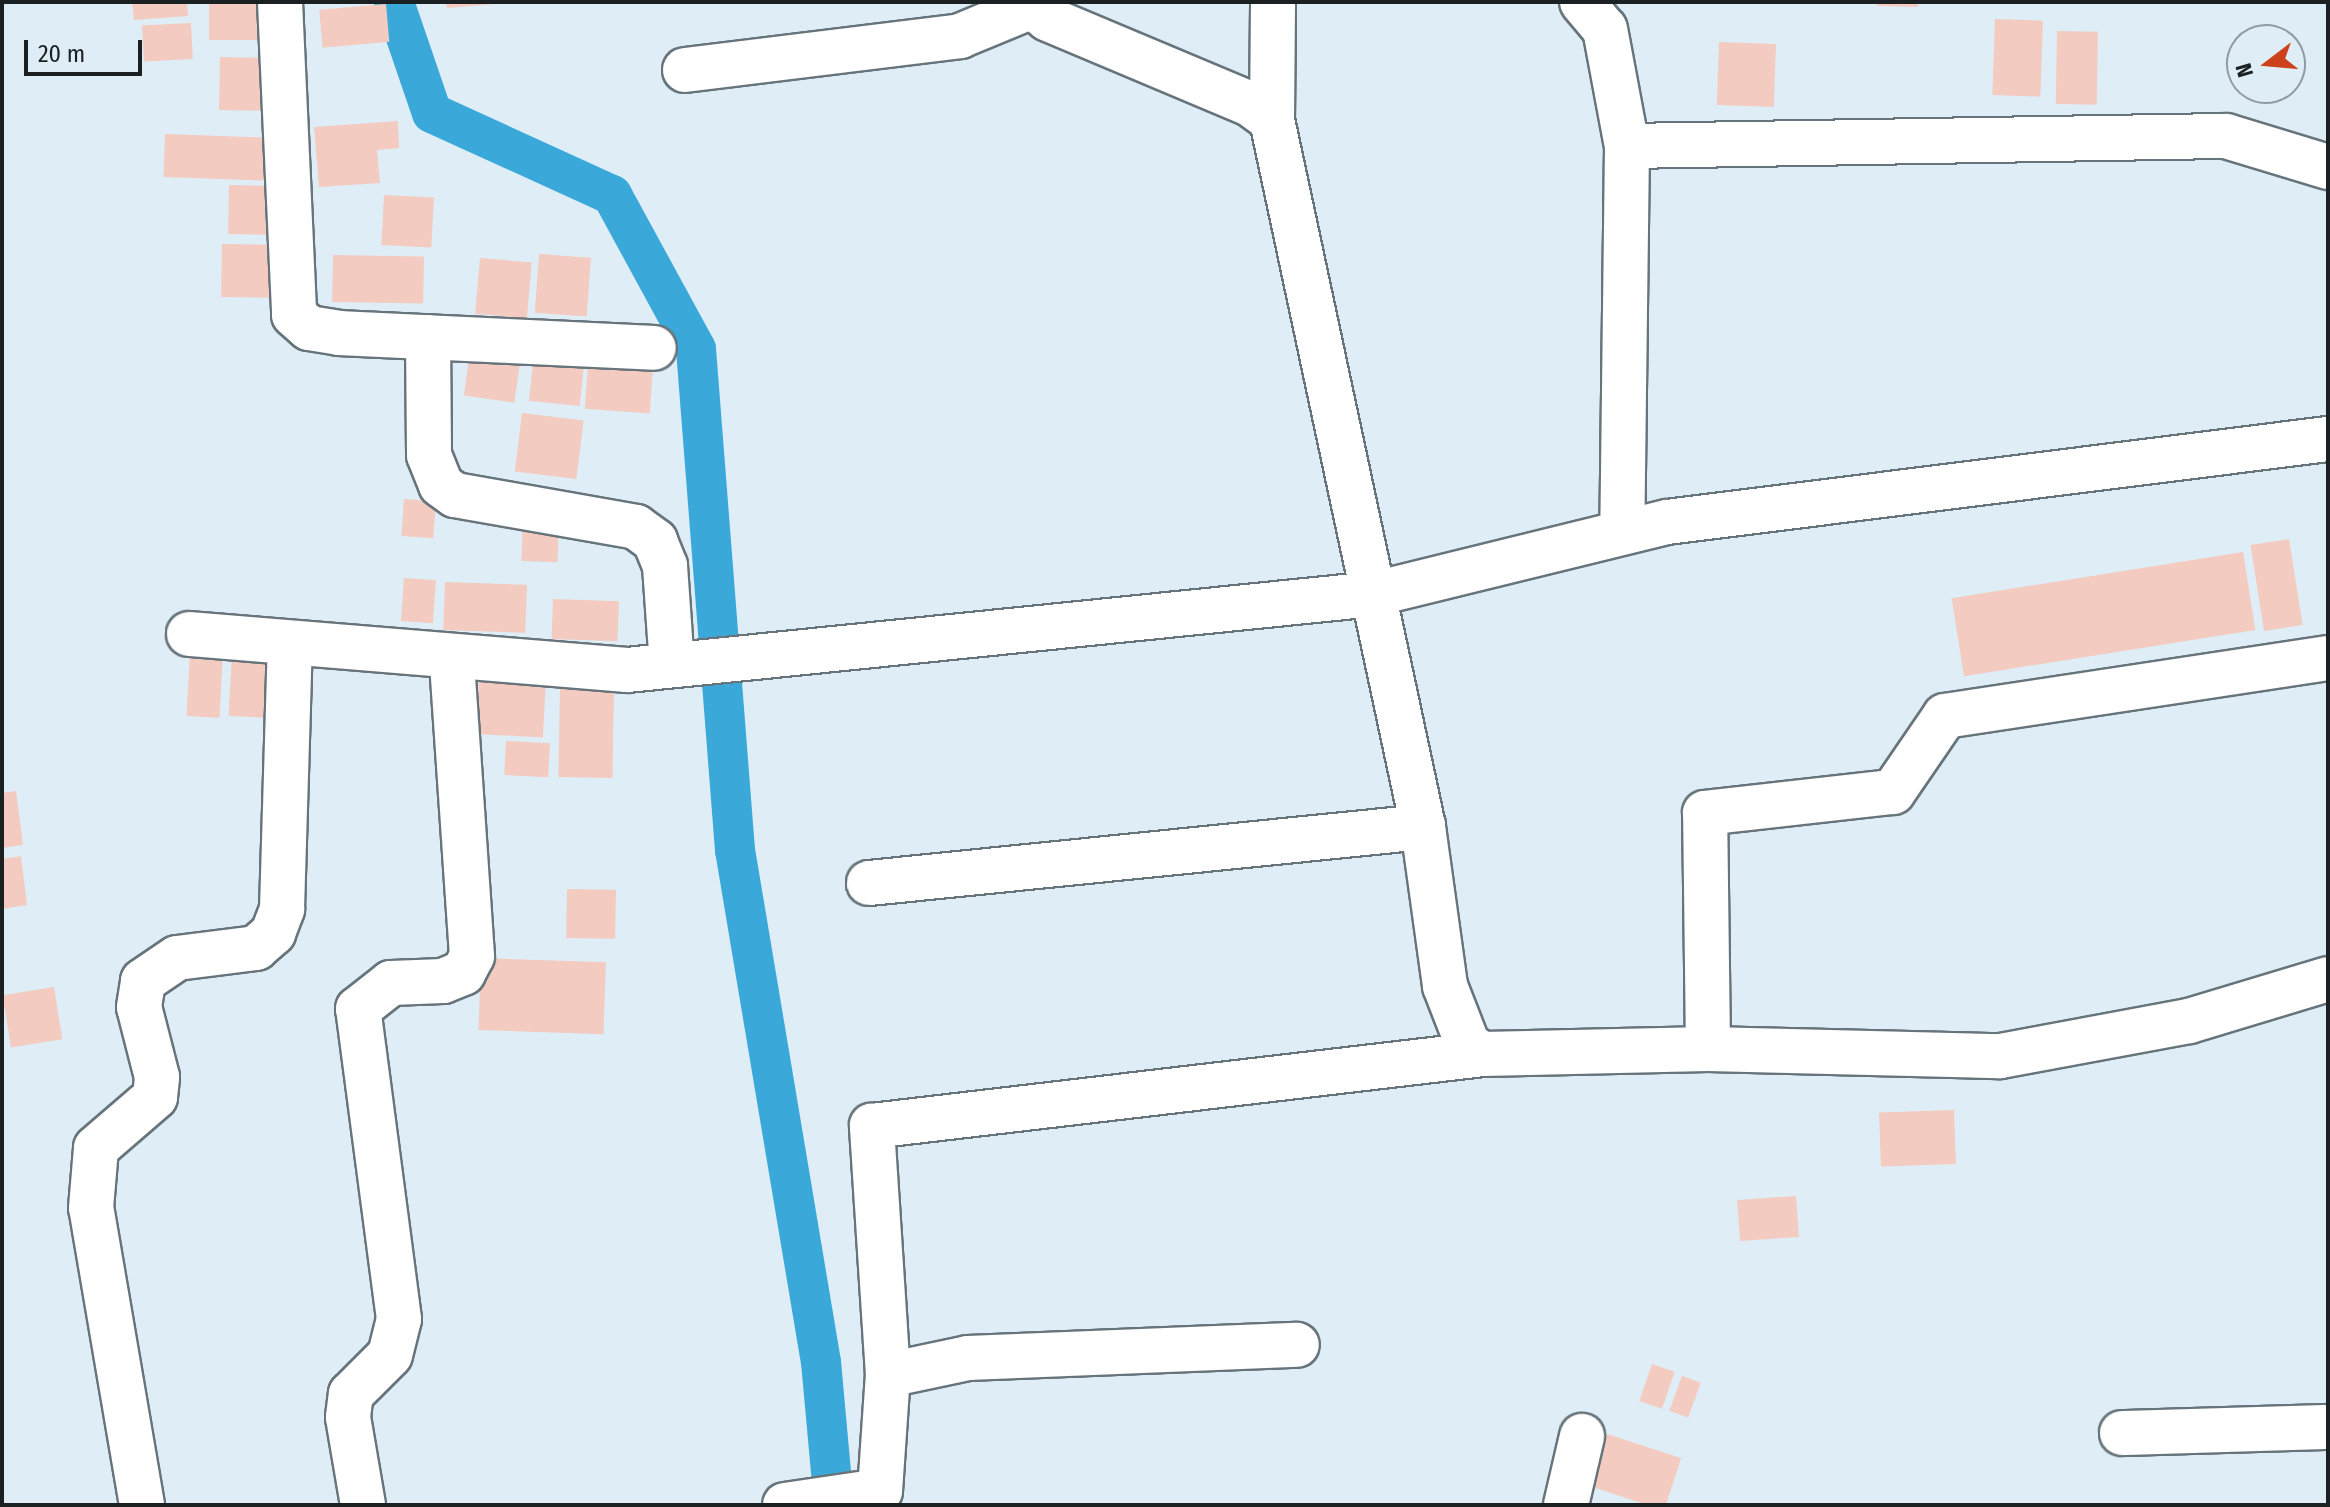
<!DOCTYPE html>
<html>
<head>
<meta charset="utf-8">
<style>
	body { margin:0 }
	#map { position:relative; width:2330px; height:1507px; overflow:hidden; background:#dfeef6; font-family:"Fira Sans Condensed",sans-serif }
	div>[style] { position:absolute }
	.canal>* { height:40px; margin:-20px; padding:0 20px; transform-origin:20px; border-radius:20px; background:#3aa9d9 }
	.building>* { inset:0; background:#f3cbc0; transform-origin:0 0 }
	.roads { filter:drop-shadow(2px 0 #67747b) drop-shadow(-2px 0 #67747b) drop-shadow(0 2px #67747b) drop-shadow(0 -2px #67747b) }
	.minor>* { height:44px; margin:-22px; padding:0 22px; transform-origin:22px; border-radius:22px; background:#fff }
	.major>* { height:44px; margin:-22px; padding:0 22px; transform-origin:22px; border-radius:22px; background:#fff }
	span { translate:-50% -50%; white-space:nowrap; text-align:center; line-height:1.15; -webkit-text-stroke:8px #dfeef6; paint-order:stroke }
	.frame { position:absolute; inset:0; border:4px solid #1b2023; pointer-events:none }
	.north { position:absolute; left:2226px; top:24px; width:80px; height:80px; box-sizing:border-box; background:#dfeef6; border:2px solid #919ca2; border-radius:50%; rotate:254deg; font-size:22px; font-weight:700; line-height:32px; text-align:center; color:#1b2023 }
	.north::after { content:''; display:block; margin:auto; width:28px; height:36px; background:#cc421d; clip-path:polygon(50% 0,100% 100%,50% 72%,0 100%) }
	.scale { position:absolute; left:24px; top:40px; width:118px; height:36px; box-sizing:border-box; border:4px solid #1b2023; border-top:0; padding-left:10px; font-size:24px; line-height:28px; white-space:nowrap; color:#1b2023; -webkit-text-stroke:6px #dfeef6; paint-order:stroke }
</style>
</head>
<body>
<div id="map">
	<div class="canal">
		<i style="left:394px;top:2px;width:117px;rotate:71.1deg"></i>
		<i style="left:432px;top:113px;width:198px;rotate:24.5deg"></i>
		<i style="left:612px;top:195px;width:175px;rotate:61.4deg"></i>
		<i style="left:696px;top:349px;width:503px;rotate:85.55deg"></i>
		<i style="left:735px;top:850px;width:519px;rotate:80.47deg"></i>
		<i style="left:821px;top:1362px;width:144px;rotate:84.8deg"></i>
	</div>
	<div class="building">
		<i style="clip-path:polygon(132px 2px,187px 2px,188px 16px,134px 20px)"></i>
		<i style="left:209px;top:2px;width:57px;height:38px"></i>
		<i style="clip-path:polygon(446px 2px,494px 2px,495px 4px,447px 8px)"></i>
		<i style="clip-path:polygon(1878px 2px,1918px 2px,1918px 7px,1877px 6px)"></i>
		<i style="left:386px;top:4px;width:38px;height:67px;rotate:85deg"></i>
		<i style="left:1995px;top:19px;width:48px;height:76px;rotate:2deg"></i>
		<i style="left:191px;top:23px;width:36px;height:49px;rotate:87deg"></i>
		<i style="left:2057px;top:31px;width:41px;height:73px;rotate:1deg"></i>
		<i style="left:1719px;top:42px;width:57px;height:63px;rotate:2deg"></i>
		<i style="left:220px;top:57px;width:47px;height:53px;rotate:1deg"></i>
		<i style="clip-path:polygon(398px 121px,399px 148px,377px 150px,380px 183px,319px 187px,314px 127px)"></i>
		<i style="left:165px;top:134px;width:104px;height:43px;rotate:2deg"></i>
		<i style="left:229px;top:185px;width:40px;height:49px;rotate:1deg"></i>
		<i style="left:384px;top:195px;width:50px;height:50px;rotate:3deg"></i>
		<i style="left:222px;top:244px;width:48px;height:53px;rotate:1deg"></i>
		<i style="left:539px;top:254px;width:52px;height:59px;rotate:4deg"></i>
		<i style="left:333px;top:255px;width:91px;height:47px;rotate:1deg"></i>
		<i style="left:480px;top:258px;width:52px;height:56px;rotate:5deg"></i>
		<i style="left:471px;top:345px;width:51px;height:51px;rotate:8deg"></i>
		<i style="left:589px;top:350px;width:65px;height:59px;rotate:4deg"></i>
		<i style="left:534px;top:353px;width:51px;height:48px;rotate:6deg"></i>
		<i style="left:522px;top:413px;width:62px;height:59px;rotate:7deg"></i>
		<i style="left:404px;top:499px;width:32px;height:37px;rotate:4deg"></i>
		<i style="left:523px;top:519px;width:36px;height:42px;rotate:2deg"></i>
		<i style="left:2289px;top:539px;width:87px;height:39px;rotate:81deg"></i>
		<i style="left:2243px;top:552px;width:79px;height:295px;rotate:81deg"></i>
		<i style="left:404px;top:578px;width:32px;height:43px;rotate:4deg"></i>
		<i style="left:445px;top:582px;width:82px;height:48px;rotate:2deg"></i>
		<i style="left:553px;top:599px;width:66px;height:40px;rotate:2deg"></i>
		<i style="left:190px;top:650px;width:33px;height:66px;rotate:3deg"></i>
		<i style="left:232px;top:652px;width:39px;height:64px;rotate:3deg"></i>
		<i style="left:479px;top:676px;width:67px;height:58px;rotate:3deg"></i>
		<i style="left:560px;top:686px;width:54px;height:91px;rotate:1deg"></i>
		<i style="left:506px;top:741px;width:44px;height:34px;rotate:3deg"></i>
		<i style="clip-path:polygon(16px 791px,23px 845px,2px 848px,2px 793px)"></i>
		<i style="clip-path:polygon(21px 856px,27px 905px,2px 909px,2px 859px)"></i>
		<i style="left:567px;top:889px;width:49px;height:49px;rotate:1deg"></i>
		<i style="left:481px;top:958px;width:125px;height:72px;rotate:2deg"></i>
		<i style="left:54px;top:987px;width:53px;height:52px;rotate:81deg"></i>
		<i style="left:1954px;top:1110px;width:54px;height:75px;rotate:88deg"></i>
		<i style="left:1796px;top:1196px;width:41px;height:59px;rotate:86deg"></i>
		<i style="left:1652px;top:1364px;width:24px;height:39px;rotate:19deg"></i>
		<i style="left:1682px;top:1376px;width:20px;height:37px;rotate:20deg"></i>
		<i style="left:1607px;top:1434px;width:78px;height:55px;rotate:18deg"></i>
	</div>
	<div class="roads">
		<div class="minor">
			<i style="left:280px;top:2px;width:313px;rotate:87.4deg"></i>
			<i style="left:294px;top:315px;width:20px;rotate:41deg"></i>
			<i style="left:309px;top:328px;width:30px;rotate:9deg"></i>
			<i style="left:339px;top:333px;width:315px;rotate:2.7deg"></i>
			<i style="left:1582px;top:2px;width:35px;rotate:50deg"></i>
			<i style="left:1605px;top:29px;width:119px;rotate:79.4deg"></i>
			<i style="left:1627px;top:146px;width:386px;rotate:90.7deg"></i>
			<i style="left:685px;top:70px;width:277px;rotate:-7deg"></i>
			<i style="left:960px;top:36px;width:76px;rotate:-22.5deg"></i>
			<i style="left:1272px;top:120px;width:118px;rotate:-89.5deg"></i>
			<i style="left:1627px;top:146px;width:599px;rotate:-0.96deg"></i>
			<i style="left:2226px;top:136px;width:107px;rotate:16.9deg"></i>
			<i style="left:428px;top:337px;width:118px;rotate:89.5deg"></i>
			<i style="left:429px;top:455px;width:32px;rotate:68deg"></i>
			<i style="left:441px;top:485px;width:17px;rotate:36deg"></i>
			<i style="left:455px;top:495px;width:184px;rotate:10deg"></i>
			<i style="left:636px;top:527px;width:24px;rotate:36deg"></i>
			<i style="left:655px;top:541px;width:27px;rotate:68deg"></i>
			<i style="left:665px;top:566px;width:99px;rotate:86deg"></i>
			<i style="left:189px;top:634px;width:439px;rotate:4.7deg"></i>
			<i style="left:627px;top:670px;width:751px;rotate:-5.81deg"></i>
			<i style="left:1374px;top:594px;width:302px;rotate:-13.8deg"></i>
			<i style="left:1667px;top:522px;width:666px;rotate:-7.16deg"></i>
			<i style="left:869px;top:883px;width:557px;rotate:-5.77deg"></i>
			<i style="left:1708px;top:1049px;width:236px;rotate:-90.7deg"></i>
			<i style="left:1705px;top:813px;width:189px;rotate:-6.4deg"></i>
			<i style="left:1893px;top:792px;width:92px;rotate:-55.6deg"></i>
			<i style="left:1945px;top:716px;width:387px;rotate:-8.6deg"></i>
			<i style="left:888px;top:1375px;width:82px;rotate:-12deg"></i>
			<i style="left:968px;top:1358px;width:329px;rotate:-2.3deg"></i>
			<i style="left:2122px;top:1433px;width:206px;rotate:-1.7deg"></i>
			<i style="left:142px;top:1505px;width:301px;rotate:-99.7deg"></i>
			<i style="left:91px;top:1208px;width:60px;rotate:-85.2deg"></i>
			<i style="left:96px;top:1148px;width:78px;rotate:-40.8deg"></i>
			<i style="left:155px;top:1097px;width:20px;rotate:-84deg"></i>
			<i style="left:157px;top:1077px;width:72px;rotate:-104.4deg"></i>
			<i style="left:139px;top:1007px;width:26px;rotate:-81deg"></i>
			<i style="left:143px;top:981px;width:41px;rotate:-34.1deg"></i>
			<i style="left:177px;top:958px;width:80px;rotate:-7.2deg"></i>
			<i style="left:256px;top:948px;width:23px;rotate:-41deg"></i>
			<i style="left:273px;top:933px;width:26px;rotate:-69deg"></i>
			<i style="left:282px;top:909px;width:265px;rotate:-88.3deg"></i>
			<i style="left:363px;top:1505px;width:89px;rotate:-99.7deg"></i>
			<i style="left:348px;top:1417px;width:23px;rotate:-83deg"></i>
			<i style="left:351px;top:1394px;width:55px;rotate:-45deg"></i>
			<i style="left:390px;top:1355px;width:37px;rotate:-76deg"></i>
			<i style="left:399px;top:1319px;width:313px;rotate:-97.5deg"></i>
			<i style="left:358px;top:1009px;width:42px;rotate:-38.2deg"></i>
			<i style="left:391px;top:983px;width:52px;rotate:-2.2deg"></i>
			<i style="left:443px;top:981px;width:22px;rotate:-22deg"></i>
			<i style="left:463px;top:973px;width:19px;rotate:-62deg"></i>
			<i style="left:472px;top:956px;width:297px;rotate:-93.9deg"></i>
			<i style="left:785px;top:1505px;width:96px;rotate:-8.4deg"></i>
			<i style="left:880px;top:1491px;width:116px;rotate:-86.1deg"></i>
			<i style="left:888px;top:1375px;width:250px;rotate:-93.7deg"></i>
			<i style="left:872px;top:1126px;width:615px;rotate:-6.72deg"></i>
			<i style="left:1566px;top:1505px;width:71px;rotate:-76.9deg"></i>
		</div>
		<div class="major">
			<i style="left:1027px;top:2px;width:27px;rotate:39deg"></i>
			<i style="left:1048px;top:19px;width:219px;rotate:22.8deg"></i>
			<i style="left:1250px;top:104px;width:27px;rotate:36deg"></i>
			<i style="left:1272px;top:120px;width:723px;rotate:77.94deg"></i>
			<i style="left:1423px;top:827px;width:161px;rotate:82.1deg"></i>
			<i style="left:1445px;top:986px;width:63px;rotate:68.7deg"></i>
			<i style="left:1468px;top:1045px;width:17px;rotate:31deg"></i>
			<i style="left:1483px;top:1054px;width:225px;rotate:-1.3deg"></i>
			<i style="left:1708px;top:1049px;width:292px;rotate:1.4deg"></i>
			<i style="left:2000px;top:1056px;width:192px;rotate:-10.5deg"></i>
			<i style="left:2189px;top:1021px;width:145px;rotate:-16.8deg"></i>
		</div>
	</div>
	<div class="frame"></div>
	<div class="north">N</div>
	<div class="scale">20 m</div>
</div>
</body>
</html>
